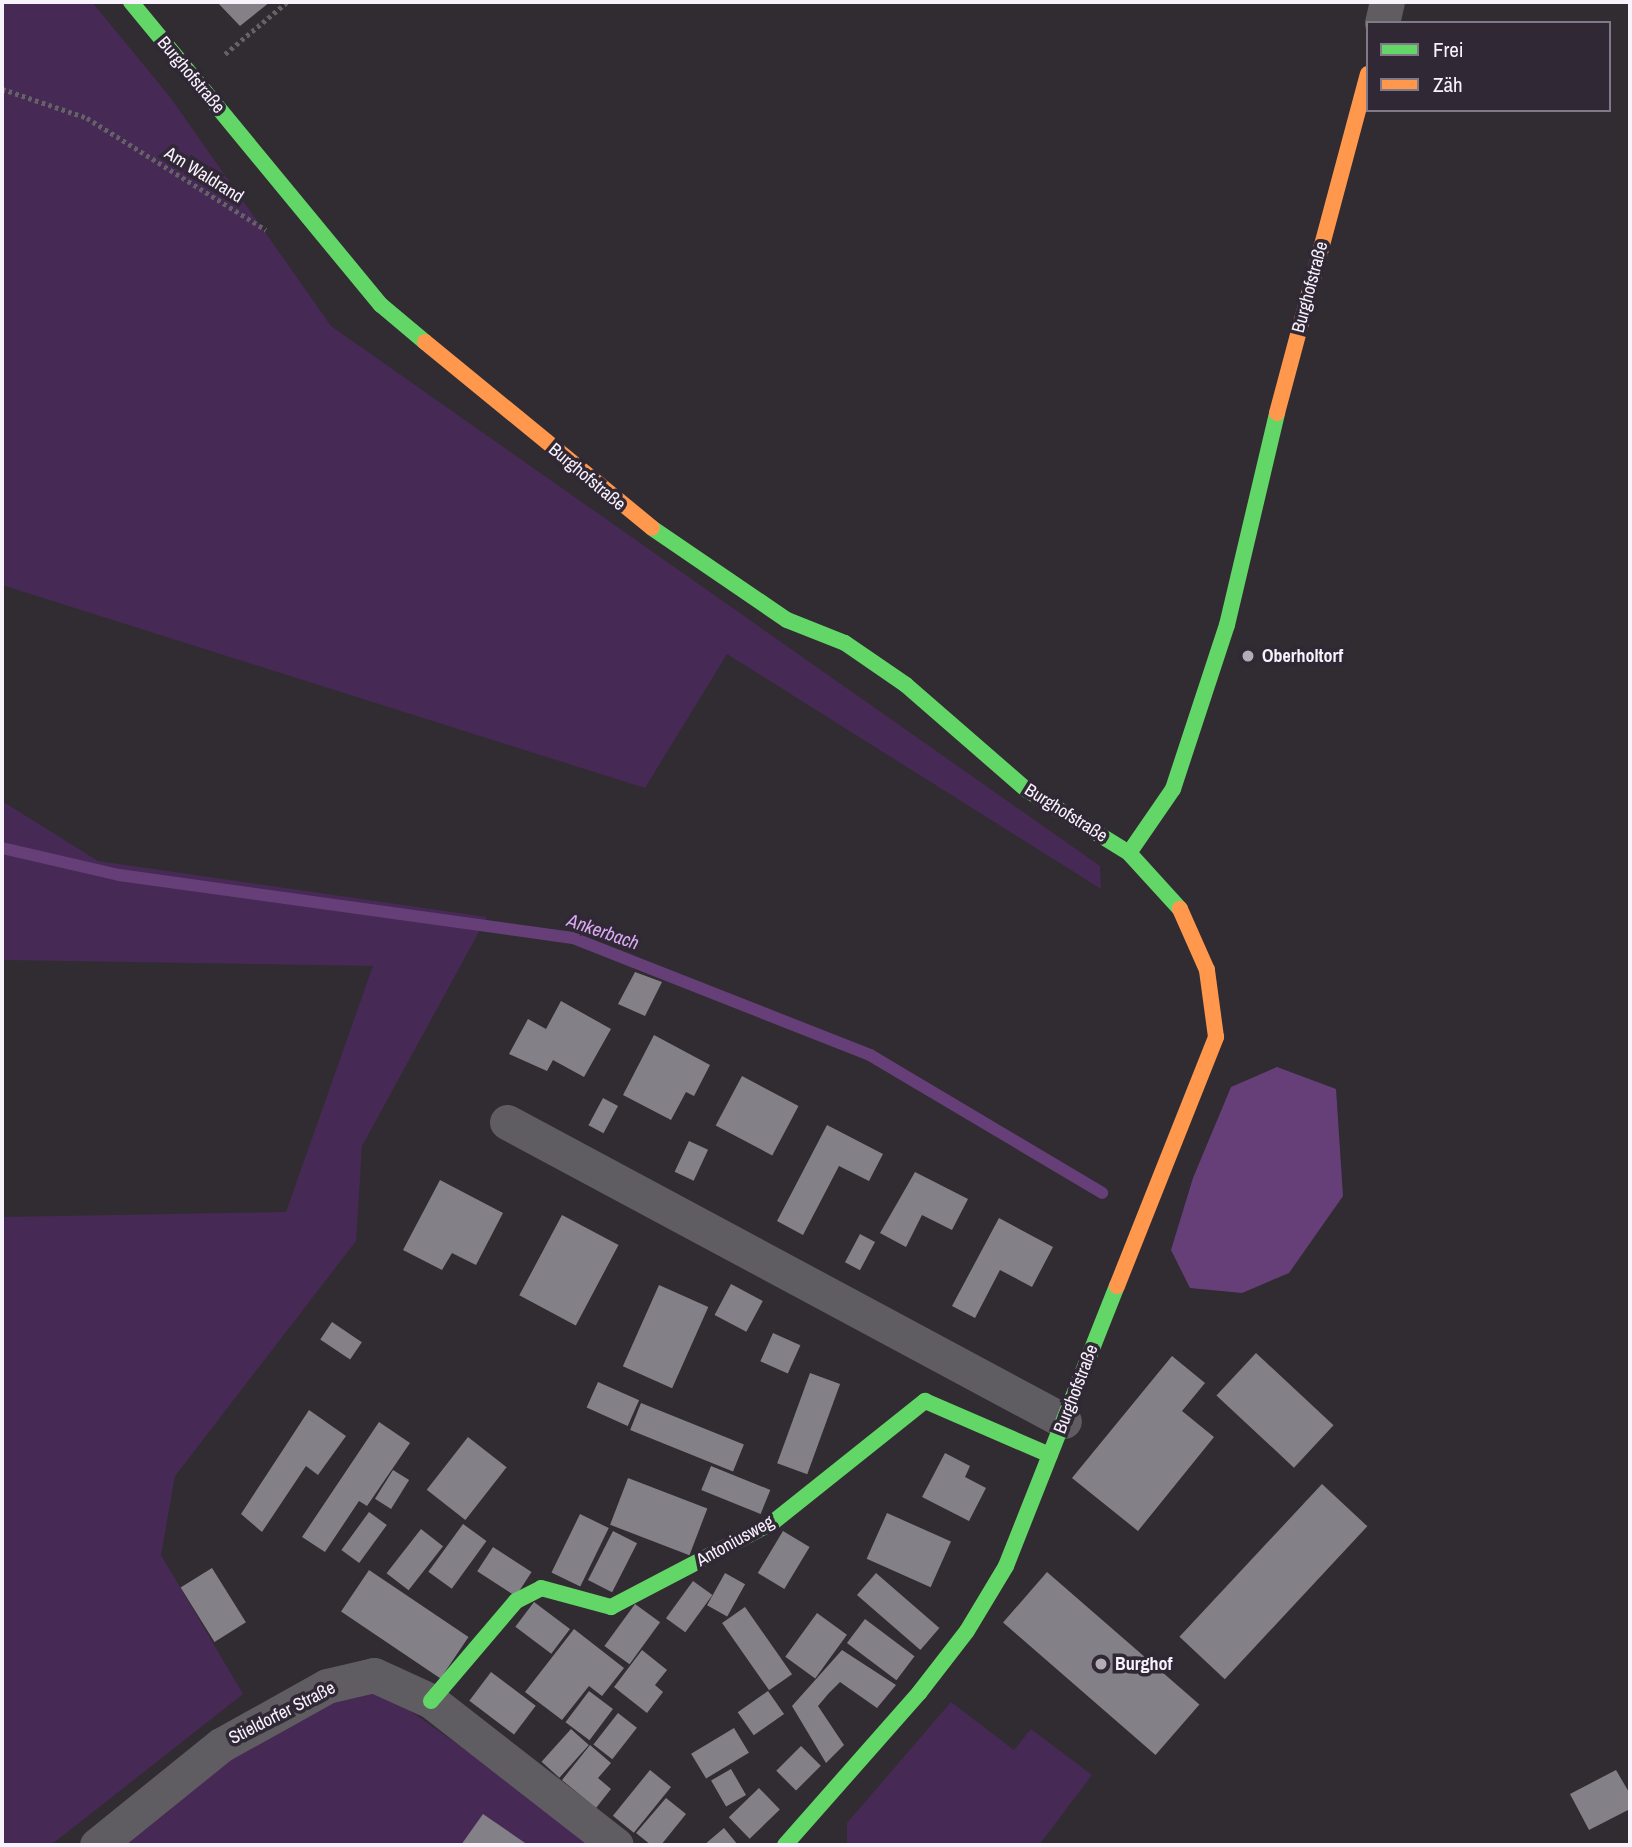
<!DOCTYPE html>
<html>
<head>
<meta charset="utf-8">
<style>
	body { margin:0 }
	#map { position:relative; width:1632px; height:1847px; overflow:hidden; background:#302c32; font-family:"Archivo Narrow",sans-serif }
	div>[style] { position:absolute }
	.green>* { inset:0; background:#472955 }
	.water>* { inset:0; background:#663f78 }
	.stream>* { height:12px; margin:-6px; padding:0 6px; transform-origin:6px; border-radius:6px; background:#663f78 }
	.building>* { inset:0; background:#848087; transform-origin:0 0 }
	.path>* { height:4.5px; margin-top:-2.25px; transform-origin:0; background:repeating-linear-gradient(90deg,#656267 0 3.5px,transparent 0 7px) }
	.street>* { height:35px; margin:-17.5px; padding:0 17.5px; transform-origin:17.5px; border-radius:17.5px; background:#605d62 }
	.fast>* { height:16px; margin:-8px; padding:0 8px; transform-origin:8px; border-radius:8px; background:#63d668 }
	.slow>* { height:16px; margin:-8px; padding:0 8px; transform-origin:8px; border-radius:8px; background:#ff974d }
	.dots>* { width:19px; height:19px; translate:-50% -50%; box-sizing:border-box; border:4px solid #312836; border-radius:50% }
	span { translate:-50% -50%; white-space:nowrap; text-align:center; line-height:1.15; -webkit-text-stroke:7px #312836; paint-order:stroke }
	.street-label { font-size:18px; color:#f8f2fc }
	.poi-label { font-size:18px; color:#f8f2fc; font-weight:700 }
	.left { translate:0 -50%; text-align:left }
	.water-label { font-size:19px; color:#dbabf3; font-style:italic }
	.frame { position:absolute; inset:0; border:4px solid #f8f2fc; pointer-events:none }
	.legend { position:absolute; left:1366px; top:21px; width:245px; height:91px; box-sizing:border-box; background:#312836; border:2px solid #817985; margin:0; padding:9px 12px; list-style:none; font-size:21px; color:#f8f2fc }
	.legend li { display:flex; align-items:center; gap:14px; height:35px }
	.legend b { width:35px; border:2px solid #817985 }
</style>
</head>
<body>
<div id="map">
	<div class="green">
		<i style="clip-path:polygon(2px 2px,92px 2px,170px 97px,331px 326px,1100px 866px,1101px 889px,727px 654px,645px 788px,2px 585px)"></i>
		<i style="clip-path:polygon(2px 801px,98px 861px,487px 917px,362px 1146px,356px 1241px,175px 1476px,161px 1555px,243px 1694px,51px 1845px,2px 1845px,2px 1217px,286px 1212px,373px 966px,2px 960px)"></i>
		<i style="clip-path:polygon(367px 1689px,409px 1710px,600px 1845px,111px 1845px,283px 1714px)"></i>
		<i style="clip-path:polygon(951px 1702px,1014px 1750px,1031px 1729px,1092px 1775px,1039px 1845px,847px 1845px,847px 1823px)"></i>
	</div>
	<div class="water">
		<i style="clip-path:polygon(1277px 1067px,1336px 1089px,1343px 1196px,1289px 1273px,1242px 1293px,1190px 1288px,1171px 1250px,1193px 1178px,1231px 1087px)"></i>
	</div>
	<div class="stream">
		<i style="left:2px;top:848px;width:120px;rotate:13deg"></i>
		<i style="left:119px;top:875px;width:458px;rotate:7.9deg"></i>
		<i style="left:573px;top:938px;width:319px;rotate:21.5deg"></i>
		<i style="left:870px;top:1055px;width:270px;rotate:30.7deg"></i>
	</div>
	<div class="building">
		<i style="clip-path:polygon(217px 2px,270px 2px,240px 26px)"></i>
		<i style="clip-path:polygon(635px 972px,662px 982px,645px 1016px,618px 1004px)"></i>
		<i style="clip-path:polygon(561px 1001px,611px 1029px,584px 1077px,553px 1060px,547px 1071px,509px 1054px,528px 1019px,546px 1029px)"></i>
		<i style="clip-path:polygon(654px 1035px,710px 1065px,694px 1096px,686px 1092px,671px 1120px,623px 1095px)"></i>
		<i style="left:742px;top:1076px;width:64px;height:56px;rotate:28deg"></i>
		<i style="left:603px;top:1098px;width:17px;height:31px;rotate:28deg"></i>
		<i style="clip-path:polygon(827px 1125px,883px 1154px,869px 1181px,839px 1166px,803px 1235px,777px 1221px)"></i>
		<i style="left:689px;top:1141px;width:21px;height:34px;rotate:25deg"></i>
		<i style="clip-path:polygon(915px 1172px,968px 1199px,952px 1230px,922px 1215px,906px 1247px,880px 1233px)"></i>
		<i style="clip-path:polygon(440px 1180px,503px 1213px,476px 1265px,452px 1253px,442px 1270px,403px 1250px)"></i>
		<i style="left:562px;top:1215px;width:64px;height:91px;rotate:28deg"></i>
		<i style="clip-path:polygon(999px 1218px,1053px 1247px,1032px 1287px,1000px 1270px,975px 1318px,952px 1306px)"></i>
		<i style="left:860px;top:1234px;width:17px;height:32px;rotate:28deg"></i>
		<i style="left:731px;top:1284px;width:36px;height:35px;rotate:28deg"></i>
		<i style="left:659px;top:1285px;width:54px;height:89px;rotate:24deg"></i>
		<i style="left:332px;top:1322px;width:36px;height:21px;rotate:34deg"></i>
		<i style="left:773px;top:1333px;width:30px;height:31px;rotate:24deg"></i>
		<i style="left:1256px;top:1353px;width:106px;height:58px;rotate:43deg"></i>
		<i style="clip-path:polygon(1172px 1356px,1205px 1383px,1182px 1411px,1214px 1437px,1138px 1531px,1072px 1478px)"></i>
		<i style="left:810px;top:1373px;width:32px;height:96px;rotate:20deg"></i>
		<i style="left:598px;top:1382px;width:45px;height:28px;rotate:24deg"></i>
		<i style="left:641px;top:1403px;width:111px;height:29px;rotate:22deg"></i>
		<i style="clip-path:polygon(309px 1410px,346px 1436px,318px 1475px,306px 1466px,262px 1532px,241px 1514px)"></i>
		<i style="clip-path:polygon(379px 1422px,410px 1443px,367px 1506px,359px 1501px,325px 1552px,302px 1537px)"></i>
		<i style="left:468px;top:1437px;width:49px;height:67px;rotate:38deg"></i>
		<i style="clip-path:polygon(945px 1453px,970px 1466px,965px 1477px,986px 1488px,969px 1521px,922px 1497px)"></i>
		<i style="left:711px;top:1466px;width:64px;height:26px;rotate:22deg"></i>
		<i style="left:393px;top:1470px;width:19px;height:34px;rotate:32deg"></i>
		<i style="left:628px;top:1478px;width:85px;height:50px;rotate:21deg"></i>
		<i style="left:1322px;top:1484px;width:62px;height:209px;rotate:43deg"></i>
		<i style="left:369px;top:1512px;width:22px;height:47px;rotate:36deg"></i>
		<i style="left:887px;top:1513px;width:70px;height:50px;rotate:24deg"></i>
		<i style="left:580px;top:1514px;width:32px;height:65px;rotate:26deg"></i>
		<i style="left:463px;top:1524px;width:29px;height:59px;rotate:36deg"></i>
		<i style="left:421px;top:1529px;width:28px;height:56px;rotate:38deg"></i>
		<i style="left:613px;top:1531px;width:27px;height:55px;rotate:27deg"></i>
		<i style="left:783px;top:1531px;width:31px;height:49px;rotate:31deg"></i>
		<i style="left:493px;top:1547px;width:46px;height:29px;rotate:33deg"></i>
		<i style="left:212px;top:1568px;width:64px;height:37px;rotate:58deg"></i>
		<i style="left:369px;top:1570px;width:120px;height:50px;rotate:34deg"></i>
		<i style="left:1047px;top:1572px;width:202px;height:67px;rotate:41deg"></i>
		<i style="left:725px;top:1573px;width:23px;height:37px;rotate:29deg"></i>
		<i style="left:876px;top:1573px;width:84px;height:29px;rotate:41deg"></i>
		<i style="left:693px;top:1581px;width:24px;height:46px;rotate:36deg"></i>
		<i style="left:534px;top:1602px;width:45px;height:31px;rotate:37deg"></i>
		<i style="left:635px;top:1604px;width:31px;height:52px;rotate:36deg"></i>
		<i style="left:745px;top:1607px;width:82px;height:28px;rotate:55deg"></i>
		<i style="left:817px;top:1613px;width:37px;height:54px;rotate:36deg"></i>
		<i style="left:865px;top:1619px;width:62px;height:30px;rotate:37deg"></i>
		<i style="clip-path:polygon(574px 1629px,624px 1668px,602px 1696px,589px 1686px,562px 1720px,525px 1692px)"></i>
		<i style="clip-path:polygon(642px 1650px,667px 1670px,655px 1685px,663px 1692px,647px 1713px,614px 1687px)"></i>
		<i style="clip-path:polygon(842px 1650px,896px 1685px,877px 1708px,840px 1682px,829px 1693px,818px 1706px,844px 1745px,826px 1763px,792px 1706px)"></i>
		<i style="left:491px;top:1672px;width:56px;height:36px;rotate:37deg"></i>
		<i style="left:589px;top:1691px;width:30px;height:39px;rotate:37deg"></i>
		<i style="left:768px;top:1691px;width:28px;height:37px;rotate:55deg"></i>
		<i style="left:618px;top:1713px;width:24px;height:40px;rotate:38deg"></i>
		<i style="left:734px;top:1728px;width:29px;height:50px;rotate:59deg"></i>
		<i style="left:571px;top:1729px;width:24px;height:44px;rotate:42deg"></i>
		<i style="clip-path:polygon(590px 1745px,611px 1763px,598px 1778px,611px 1789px,596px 1808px,562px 1780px)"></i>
		<i style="left:801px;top:1746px;width:28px;height:35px;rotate:45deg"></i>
		<i style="left:731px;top:1769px;width:30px;height:23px;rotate:60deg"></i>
		<i style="left:650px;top:1770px;width:27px;height:59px;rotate:39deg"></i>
		<i style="clip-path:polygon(1616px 1770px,1630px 1794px,1630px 1809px,1589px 1830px,1570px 1794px)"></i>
		<i style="left:759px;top:1788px;width:30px;height:42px;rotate:46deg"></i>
		<i style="clip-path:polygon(666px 1798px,686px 1814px,661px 1845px,651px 1845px,636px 1833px)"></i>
		<i style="clip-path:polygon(483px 1814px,528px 1845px,461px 1845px)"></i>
		<i style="clip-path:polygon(724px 1828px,738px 1845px,704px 1845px)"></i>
	</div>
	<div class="path">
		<i style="left:225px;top:54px;width:81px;rotate:-40deg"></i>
		<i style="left:2px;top:89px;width:90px;rotate:18.8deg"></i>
		<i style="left:87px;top:118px;width:211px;rotate:32deg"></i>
	</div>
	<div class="street">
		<i style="left:1382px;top:23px;width:22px;rotate:-77deg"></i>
		<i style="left:507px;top:1122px;width:632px;rotate:28.23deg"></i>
		<i style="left:97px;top:1845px;width:159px;rotate:-38.9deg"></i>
		<i style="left:221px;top:1745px;width:121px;rotate:-29.1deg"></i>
		<i style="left:327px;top:1686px;width:48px;rotate:-13.2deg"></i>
		<i style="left:374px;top:1675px;width:63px;rotate:24.5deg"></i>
		<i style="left:431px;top:1701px;width:234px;rotate:37.9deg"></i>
	</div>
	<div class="fast">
		<i style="left:131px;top:2px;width:393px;rotate:50.5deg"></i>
		<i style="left:381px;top:305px;width:57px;rotate:40.1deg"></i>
		<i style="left:652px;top:528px;width:163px;rotate:34.3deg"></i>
		<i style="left:787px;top:620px;width:62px;rotate:21.6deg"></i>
		<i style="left:845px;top:643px;width:74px;rotate:34.5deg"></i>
		<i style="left:906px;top:685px;width:160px;rotate:41deg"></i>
		<i style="left:1027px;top:790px;width:120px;rotate:31.7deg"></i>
		<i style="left:1129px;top:853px;width:76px;rotate:47.7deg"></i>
		<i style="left:1129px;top:853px;width:78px;rotate:-55.5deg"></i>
		<i style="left:1173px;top:789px;width:173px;rotate:-71.8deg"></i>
		<i style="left:1227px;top:625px;width:218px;rotate:-76.7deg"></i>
		<i style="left:431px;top:1701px;width:131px;rotate:-49.6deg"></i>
		<i style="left:516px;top:1601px;width:28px;rotate:-27deg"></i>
		<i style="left:541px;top:1588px;width:73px;rotate:15.2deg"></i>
		<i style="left:611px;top:1607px;width:182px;rotate:-27.6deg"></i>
		<i style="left:772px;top:1523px;width:196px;rotate:-38.6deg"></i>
		<i style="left:925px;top:1401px;width:136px;rotate:23.4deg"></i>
		<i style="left:785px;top:1845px;width:203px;rotate:-48.6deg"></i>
		<i style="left:919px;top:1693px;width:78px;rotate:-52.3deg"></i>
		<i style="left:967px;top:1631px;width:76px;rotate:-59deg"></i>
		<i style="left:1006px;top:1566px;width:301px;rotate:-68.4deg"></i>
	</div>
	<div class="slow">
		<i style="left:425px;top:342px;width:293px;rotate:39.3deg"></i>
		<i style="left:1277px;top:413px;width:351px;rotate:-75deg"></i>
		<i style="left:1117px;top:1286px;width:268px;rotate:-68.3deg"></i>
		<i style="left:1216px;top:1037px;width:68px;rotate:-97.7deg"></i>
		<i style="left:1207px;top:970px;width:67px;rotate:-113.9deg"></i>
	</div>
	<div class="dots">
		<i style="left:1248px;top:656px;background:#b2adb5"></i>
		<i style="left:1101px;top:1664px;background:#b2adb5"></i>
	</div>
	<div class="street-label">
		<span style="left:191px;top:75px;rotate:50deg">Burghofstraße</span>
		<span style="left:204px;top:175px;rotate:32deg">Am Waldrand</span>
		<span style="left:1310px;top:287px;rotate:-75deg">Burghofstraße</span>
		<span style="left:587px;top:477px;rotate:40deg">Burghofstraße</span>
		<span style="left:1066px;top:813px;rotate:32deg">Burghofstraße</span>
		<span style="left:1076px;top:1389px;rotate:-69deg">Burghofstraße</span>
		<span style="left:735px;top:1541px;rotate:-29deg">Antoniusweg</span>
		<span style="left:282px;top:1713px;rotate:-27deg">Stieldorfer Straße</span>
	</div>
	<div class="poi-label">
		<span class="left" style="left:1262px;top:656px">Oberholtorf</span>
		<span class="left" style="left:1115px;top:1664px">Burghof</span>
	</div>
	<div class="water-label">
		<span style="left:603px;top:932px;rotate:19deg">Ankerbach</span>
	</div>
	<div class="frame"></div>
	<ul class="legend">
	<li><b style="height:9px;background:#63d668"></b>Frei</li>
	<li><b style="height:9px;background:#ff974d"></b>Zäh</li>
	</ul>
</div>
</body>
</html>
